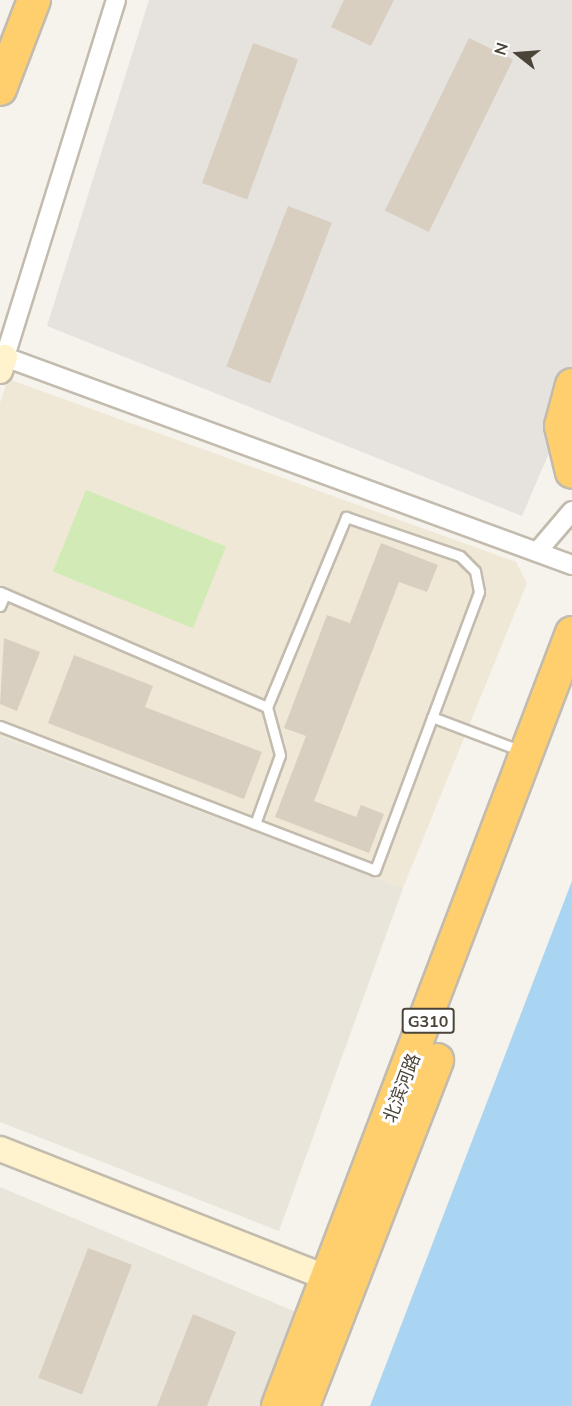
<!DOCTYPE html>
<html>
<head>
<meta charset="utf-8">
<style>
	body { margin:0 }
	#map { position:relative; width:572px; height:1406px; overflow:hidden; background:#f6f3ec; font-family:Mulish,"Noto Sans SC",sans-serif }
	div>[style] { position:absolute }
	.residential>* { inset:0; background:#eae5da }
	.industrial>* { inset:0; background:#e6e2dd }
	.education>* { inset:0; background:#efe8d6 }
	.green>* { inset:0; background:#d2eab5; transform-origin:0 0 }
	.water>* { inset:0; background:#a9d4f2 }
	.building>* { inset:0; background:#d8cfc1; transform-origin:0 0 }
	.roads { filter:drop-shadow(2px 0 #c2bbae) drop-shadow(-2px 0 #c2bbae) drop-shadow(0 2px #c2bbae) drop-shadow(0 -2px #c2bbae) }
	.lane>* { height:9px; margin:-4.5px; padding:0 4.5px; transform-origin:4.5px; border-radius:4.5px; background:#fff }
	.street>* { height:18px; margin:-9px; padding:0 9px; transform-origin:9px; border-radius:9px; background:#fff }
	.secondary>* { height:24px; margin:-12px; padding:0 12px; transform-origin:12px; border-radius:12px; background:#fff3cd }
	.highway>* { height:32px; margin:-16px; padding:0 16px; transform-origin:16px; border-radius:16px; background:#ffcf6e }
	span { translate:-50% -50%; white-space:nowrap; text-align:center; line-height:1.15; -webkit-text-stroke:6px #fff; paint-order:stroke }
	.shield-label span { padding:2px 4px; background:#fff; border:2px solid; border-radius:4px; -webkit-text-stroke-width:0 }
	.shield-label { font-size:16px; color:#4b4439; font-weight:700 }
	.street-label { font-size:18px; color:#4b4439 }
	.north { position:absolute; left:488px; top:24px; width:60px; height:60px; -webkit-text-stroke:4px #fff; paint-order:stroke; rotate:287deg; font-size:16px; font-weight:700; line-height:24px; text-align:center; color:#4b4439 }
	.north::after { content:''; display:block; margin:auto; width:21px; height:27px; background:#4b4439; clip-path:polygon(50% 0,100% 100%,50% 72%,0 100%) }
</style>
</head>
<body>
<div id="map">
	<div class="residential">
		<i style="clip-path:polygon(0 736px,403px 888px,279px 1231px,0 1122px)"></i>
		<i style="clip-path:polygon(0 1187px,310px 1318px,276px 1406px,0 1406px)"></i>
	</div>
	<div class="industrial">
		<i style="clip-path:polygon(149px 0,572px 0,572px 399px,522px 516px,47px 326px)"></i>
	</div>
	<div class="education">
		<i style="clip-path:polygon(8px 379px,516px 562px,527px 583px,403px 888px,0 736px,0 403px)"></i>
	</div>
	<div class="green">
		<i style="left:86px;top:490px;width:151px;height:88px;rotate:22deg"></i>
	</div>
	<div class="water">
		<i style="clip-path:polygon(572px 881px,572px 1406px,370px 1406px)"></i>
	</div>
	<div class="building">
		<i style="clip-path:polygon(344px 0,394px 0,371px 46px,331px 27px)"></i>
		<i style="left:469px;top:38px;width:49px;height:192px;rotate:26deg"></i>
		<i style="left:253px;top:43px;width:48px;height:149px;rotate:20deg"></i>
		<i style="left:288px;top:206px;width:47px;height:172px;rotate:21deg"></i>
		<i style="clip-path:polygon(381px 543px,438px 565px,427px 592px,399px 582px,314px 801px,356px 817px,361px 805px,384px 814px,369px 853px,275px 817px,306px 736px,284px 728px,327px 615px,350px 623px)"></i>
		<i style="clip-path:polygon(4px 638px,40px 652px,17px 711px,0 704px)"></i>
		<i style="clip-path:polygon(74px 655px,153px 686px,145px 707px,262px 752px,244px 799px,48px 723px)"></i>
		<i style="left:88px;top:1248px;width:47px;height:139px;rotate:21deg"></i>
		<i style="clip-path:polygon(193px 1314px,236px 1332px,207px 1406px,157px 1406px)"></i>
	</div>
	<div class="roads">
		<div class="lane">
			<i style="left:0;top:592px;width:291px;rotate:23.3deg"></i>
			<i style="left:267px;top:707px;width:206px;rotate:-67.4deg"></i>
			<i style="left:346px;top:517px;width:120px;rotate:18.9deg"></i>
			<i style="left:460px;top:556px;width:21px;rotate:45deg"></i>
			<i style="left:475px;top:571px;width:21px;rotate:79deg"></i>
			<i style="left:479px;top:592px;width:297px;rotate:110.5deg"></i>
			<i style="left:375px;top:870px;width:402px;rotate:-159deg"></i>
			<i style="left:0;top:606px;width:13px;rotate:-67deg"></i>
			<i style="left:432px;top:717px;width:96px;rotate:20.7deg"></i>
			<i style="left:255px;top:824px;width:73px;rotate:-70.1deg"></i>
			<i style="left:280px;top:755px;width:50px;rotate:-105.2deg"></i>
		</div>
		<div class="street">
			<i style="left:116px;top:0;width:374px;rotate:107.3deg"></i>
			<i style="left:5px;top:357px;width:604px;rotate:20.15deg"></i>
			<i style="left:537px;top:552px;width:54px;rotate:-49.5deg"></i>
		</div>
		<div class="secondary">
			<i style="left:0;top:371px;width:15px;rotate:-70deg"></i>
			<i style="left:0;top:1149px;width:366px;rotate:21.5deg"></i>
		</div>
		<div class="highway">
			<i style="left:0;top:89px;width:95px;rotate:-69.1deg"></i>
			<i style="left:572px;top:385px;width:42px;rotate:105deg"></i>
			<i style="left:561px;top:426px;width:47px;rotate:76.6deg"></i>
			<i style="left:278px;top:1406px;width:827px;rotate:-69.18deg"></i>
			<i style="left:303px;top:1406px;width:371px;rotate:-68.8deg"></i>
		</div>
	</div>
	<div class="shield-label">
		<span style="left:428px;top:1021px">G310</span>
	</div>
	<div class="street-label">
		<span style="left:402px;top:1088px;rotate:-69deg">北滨河路</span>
	</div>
	<div class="north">N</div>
</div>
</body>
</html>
